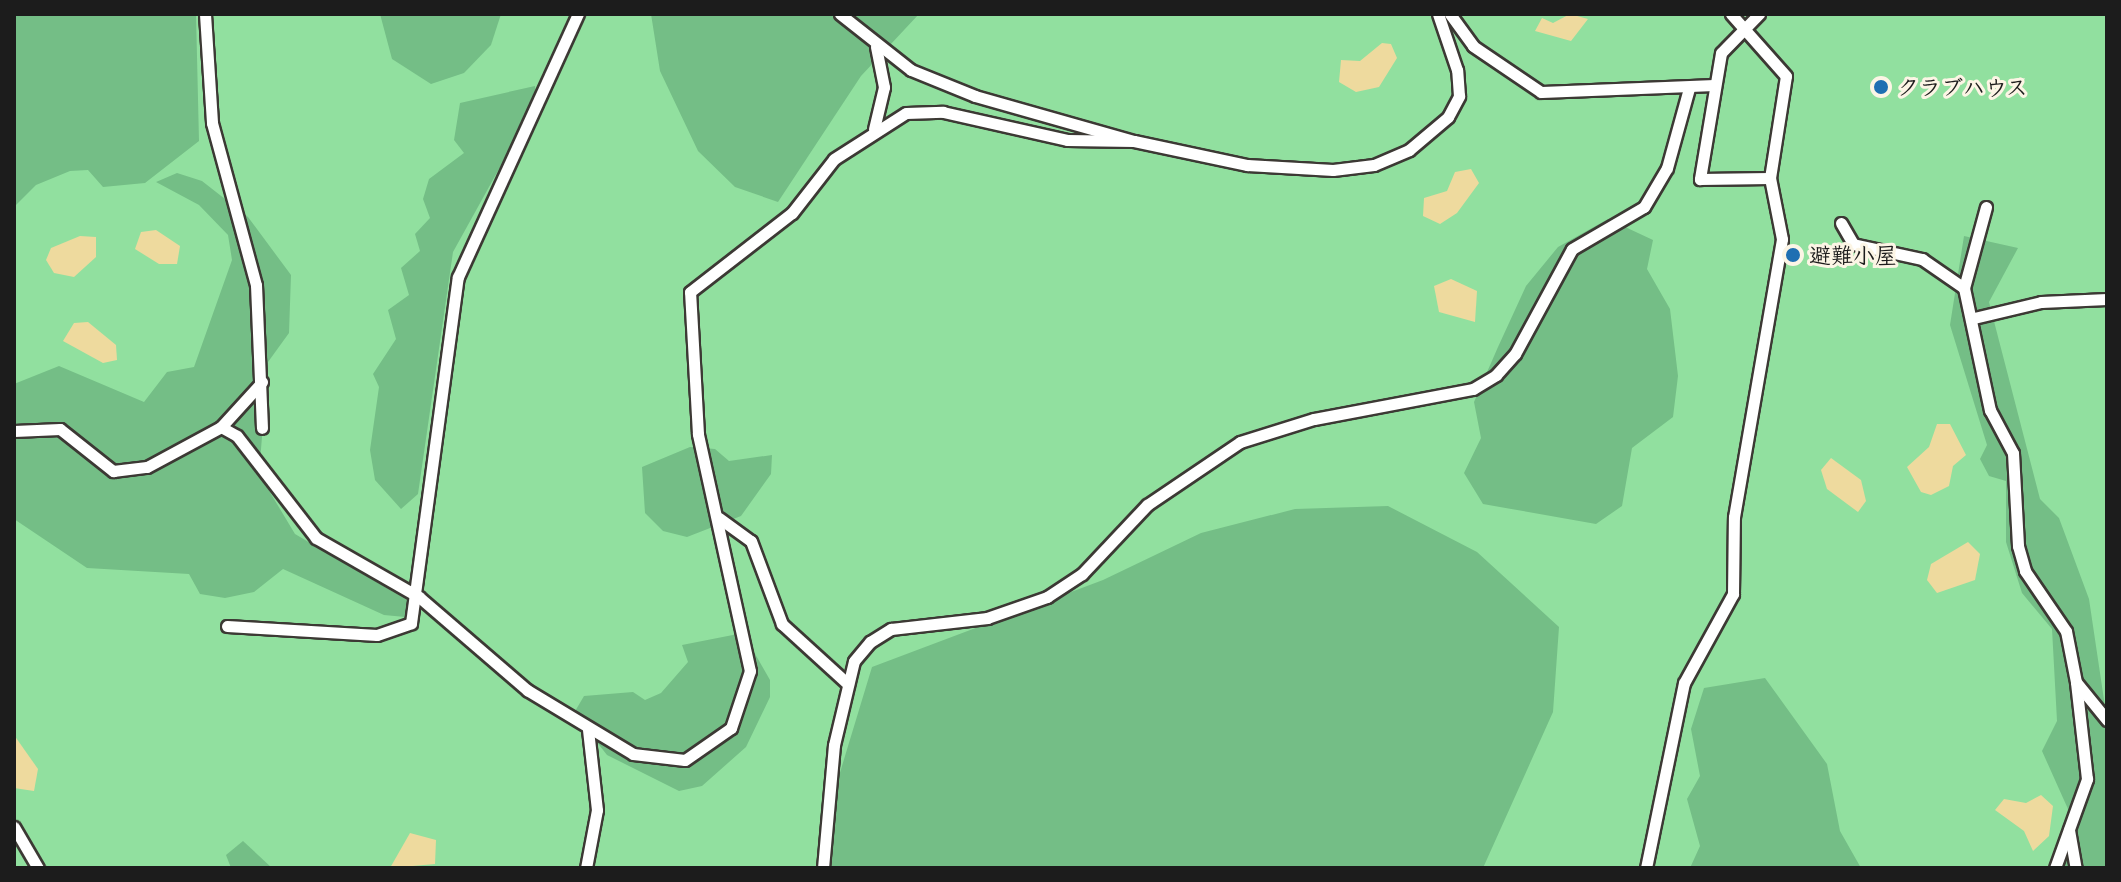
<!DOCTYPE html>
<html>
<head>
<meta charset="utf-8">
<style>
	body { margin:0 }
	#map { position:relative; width:2121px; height:882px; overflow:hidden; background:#f0debd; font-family:Mali,"Klee One",sans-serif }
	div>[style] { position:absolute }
	.green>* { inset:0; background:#91e09f; transform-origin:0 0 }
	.forest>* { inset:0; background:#74be86 }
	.sand>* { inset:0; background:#eeda9e }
	.roads { filter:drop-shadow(2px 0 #3c3934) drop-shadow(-2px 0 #3c3934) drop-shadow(0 2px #3c3934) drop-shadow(0 -2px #3c3934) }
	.lane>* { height:11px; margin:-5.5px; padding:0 5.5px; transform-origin:5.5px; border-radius:5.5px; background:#fff }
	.dots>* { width:22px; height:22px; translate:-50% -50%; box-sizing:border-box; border:4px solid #fcf5e5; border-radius:50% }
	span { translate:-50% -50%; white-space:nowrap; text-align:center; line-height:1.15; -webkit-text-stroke:6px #fcf5e5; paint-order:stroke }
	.poi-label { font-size:22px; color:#1c1c1c; font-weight:700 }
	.left { translate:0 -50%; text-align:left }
	.frame { position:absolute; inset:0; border:16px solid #1c1c1c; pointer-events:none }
</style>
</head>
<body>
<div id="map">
	<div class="green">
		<i style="left:14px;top:14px;width:2093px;height:854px"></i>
	</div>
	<div class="forest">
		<i style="clip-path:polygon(14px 14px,196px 14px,199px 141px,145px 183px,103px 187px,88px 170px,70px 171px,36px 185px,14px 207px)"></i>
		<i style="clip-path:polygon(380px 14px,501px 14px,491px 45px,464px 73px,431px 84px,392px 59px)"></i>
		<i style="clip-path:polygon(651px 14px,919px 14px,861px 76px,778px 202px,735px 187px,698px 151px,660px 71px)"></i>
		<i style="clip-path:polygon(535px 86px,536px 102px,453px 252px,418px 494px,401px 509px,375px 480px,370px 450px,379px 387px,373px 374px,396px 339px,388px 310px,409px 295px,401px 268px,420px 251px,415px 234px,430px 218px,423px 199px,429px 179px,464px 153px,454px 140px,460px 103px)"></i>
		<i style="clip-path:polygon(177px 173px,202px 181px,248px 217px,291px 275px,289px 333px,268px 362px,259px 474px,295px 534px,412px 603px,405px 617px,384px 615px,283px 569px,254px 592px,225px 598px,200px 594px,189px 574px,87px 568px,14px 519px,14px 384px,59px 366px,144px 402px,167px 372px,194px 367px,232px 260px,228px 235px,199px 205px,156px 182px)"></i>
		<i style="clip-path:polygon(1608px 219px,1653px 240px,1647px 269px,1670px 309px,1678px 376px,1673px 417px,1632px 448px,1622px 506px,1596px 524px,1483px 504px,1464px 473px,1481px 438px,1474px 402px,1498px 347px,1526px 286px,1558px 247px)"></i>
		<i style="clip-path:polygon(1964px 236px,2018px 248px,1989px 302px,2040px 499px,2059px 518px,2089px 599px,2107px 720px,2107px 868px,2063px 868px,2068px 809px,2042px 751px,2057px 721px,2052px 629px,2022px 593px,2006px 542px,2006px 481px,1989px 476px,1980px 459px,1987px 445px,1950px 325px)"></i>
		<i style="clip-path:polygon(690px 447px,715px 449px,729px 461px,772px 455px,771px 474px,741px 516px,687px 537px,663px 531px,645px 513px,642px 467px)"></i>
		<i style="clip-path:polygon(1388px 506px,1477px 552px,1559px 627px,1553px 712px,1483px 868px,827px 868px,835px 789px,872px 667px,1103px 580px,1201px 533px,1295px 509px)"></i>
		<i style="clip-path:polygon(743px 633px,770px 680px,770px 697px,746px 747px,702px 786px,679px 791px,607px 755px,574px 713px,584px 696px,633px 692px,645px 700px,661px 693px,688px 662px,682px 645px)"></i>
		<i style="clip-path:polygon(1765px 678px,1827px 764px,1840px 831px,1861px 868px,1690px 868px,1700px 846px,1687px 799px,1700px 776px,1691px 729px,1704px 688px)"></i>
		<i style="clip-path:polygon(243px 841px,272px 868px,231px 868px,226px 855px)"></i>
	</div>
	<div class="sand">
		<i style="clip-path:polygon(1570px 14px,1588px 19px,1571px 41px,1535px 31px,1542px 18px,1553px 23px)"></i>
		<i style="clip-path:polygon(1382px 43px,1391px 44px,1397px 58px,1379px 87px,1356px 92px,1339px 82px,1341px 60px,1360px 61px)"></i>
		<i style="clip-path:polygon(1471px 169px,1479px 183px,1457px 213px,1440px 224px,1423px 216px,1424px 198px,1447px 191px,1455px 172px)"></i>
		<i style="clip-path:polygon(156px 230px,180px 246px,177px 264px,159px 264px,135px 249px,141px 232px)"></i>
		<i style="clip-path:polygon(80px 236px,96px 237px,96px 257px,74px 277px,54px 273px,46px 260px,51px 248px)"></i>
		<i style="clip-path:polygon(1451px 279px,1477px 291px,1475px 322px,1439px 312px,1434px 286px)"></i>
		<i style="clip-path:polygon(88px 322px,116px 345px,117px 360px,103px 363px,63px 341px,74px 323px)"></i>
		<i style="clip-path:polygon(1937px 424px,1950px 424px,1966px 455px,1953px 466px,1949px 486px,1931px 495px,1921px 492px,1907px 467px,1929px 447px)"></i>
		<i style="clip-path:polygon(1831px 458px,1861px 480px,1866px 501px,1858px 512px,1827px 489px,1821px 470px)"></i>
		<i style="clip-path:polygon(1968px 542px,1980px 554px,1975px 580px,1937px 593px,1927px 580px,1931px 564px)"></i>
		<i style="clip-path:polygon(14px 735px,38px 769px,34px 791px,14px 788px)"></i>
		<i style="clip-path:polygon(2041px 795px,2053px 806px,2049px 836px,2033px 851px,2024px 831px,1995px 810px,2004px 799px,2026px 803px)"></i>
		<i style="clip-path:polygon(410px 833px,436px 840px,435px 864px,390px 868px)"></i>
	</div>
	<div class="roads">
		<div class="lane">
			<i style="left:205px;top:14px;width:109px;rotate:86.3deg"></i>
			<i style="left:212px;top:123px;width:168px;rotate:74.8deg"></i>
			<i style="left:256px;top:285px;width:143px;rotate:87.6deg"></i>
			<i style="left:840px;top:14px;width:90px;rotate:38.3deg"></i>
			<i style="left:911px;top:70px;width:69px;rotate:22.1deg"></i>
			<i style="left:975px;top:96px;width:165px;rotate:15.8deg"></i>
			<i style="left:1134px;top:141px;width:116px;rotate:12deg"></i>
			<i style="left:1247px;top:165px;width:86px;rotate:3.3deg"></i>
			<i style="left:1333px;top:170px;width:41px;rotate:-7deg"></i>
			<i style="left:1374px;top:165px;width:38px;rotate:-23deg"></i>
			<i style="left:1409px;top:150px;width:51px;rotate:-40.2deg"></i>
			<i style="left:1448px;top:117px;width:24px;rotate:-62deg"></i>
			<i style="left:1459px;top:96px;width:26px;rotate:-94deg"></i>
			<i style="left:1457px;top:70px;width:59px;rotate:-108.7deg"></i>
			<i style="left:1450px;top:14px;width:39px;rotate:54deg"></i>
			<i style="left:1473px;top:46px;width:82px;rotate:34.1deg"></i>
			<i style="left:1541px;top:92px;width:174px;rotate:-2.3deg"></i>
			<i style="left:1759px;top:14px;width:54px;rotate:134.3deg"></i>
			<i style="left:1721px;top:53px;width:128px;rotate:99.5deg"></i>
			<i style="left:1700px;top:179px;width:70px;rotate:-0.8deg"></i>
			<i style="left:874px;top:129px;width:43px;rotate:-76.6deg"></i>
			<i style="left:884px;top:87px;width:41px;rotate:-101.3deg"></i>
			<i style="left:1986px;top:207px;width:84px;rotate:105.2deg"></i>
			<i style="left:1964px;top:288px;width:125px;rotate:78deg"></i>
			<i style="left:1990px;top:410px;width:49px;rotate:61.9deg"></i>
			<i style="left:2013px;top:453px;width:93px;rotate:86.9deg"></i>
			<i style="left:2018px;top:546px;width:26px;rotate:74deg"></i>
			<i style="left:2025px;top:571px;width:73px;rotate:55.7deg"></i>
			<i style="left:2066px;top:631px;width:52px;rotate:78.9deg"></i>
			<i style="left:2076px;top:682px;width:49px;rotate:50.8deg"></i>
			<i style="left:1841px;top:223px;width:24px;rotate:60deg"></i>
			<i style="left:1853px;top:244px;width:71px;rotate:12.3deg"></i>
			<i style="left:1922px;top:259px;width:51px;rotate:34.6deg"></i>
			<i style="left:1974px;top:318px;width:69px;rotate:-13.4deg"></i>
			<i style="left:2041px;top:302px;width:66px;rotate:-2.6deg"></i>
			<i style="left:221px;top:427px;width:61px;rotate:-47.7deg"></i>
			<i style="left:14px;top:431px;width:46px;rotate:-2.5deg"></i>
			<i style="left:60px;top:429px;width:68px;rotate:38.4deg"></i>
			<i style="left:113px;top:471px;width:34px;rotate:-7deg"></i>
			<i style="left:147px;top:467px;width:84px;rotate:-28.4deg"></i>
			<i style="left:221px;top:427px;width:18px;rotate:29deg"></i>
			<i style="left:237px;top:436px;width:129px;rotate:52.2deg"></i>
			<i style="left:316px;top:538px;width:119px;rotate:29.8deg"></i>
			<i style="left:419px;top:597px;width:143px;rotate:40.7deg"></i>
			<i style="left:527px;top:690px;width:124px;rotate:31.1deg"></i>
			<i style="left:633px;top:754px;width:52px;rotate:6.6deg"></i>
			<i style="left:685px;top:760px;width:56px;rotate:-34.8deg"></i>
			<i style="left:731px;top:728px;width:60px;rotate:-71.6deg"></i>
			<i style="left:750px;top:671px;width:243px;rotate:-102.4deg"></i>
			<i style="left:698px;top:434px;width:142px;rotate:-93.2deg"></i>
			<i style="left:690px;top:292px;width:129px;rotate:-37.8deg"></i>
			<i style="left:792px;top:213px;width:68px;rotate:-52.1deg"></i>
			<i style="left:834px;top:159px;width:85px;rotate:-32.6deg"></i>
			<i style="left:906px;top:113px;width:37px;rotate:-2deg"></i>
			<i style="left:943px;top:112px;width:127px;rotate:12.7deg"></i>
			<i style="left:1067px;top:140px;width:67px;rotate:0.9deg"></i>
			<i style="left:719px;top:518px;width:39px;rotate:36deg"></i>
			<i style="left:751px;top:541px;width:89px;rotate:69.5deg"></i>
			<i style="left:782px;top:624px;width:89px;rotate:42.3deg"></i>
			<i style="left:227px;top:626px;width:150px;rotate:3.4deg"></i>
			<i style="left:377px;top:635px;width:36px;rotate:-19deg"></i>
			<i style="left:411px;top:623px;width:349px;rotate:-82.3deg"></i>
			<i style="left:458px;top:277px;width:289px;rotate:-65.5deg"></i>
			<i style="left:14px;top:827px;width:48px;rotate:59.7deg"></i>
			<i style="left:2069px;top:830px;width:39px;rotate:80deg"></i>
			<i style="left:586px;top:868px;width:59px;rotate:-79.3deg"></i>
			<i style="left:597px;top:810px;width:81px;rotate:-96.4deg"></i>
			<i style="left:823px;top:868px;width:123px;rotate:-84.9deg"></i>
			<i style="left:834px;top:745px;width:86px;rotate:-76.6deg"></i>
			<i style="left:854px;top:661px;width:25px;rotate:-50deg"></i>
			<i style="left:870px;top:642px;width:25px;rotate:-32deg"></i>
			<i style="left:891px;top:629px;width:97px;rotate:-6.5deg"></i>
			<i style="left:987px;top:618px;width:64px;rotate:-19.3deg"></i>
			<i style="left:1047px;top:597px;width:42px;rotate:-33.3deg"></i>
			<i style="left:1082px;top:574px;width:95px;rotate:-46.7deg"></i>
			<i style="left:1147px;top:505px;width:112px;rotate:-34.1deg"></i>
			<i style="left:1240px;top:442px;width:77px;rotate:-17.3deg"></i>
			<i style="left:1314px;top:419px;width:162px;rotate:-10.7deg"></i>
			<i style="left:1473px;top:389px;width:27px;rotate:-31deg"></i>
			<i style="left:1496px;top:375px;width:28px;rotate:-48deg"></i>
			<i style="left:1515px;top:354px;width:119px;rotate:-61.5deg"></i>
			<i style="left:1572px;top:249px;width:83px;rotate:-30.3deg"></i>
			<i style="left:1644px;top:207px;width:45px;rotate:-59.5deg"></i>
			<i style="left:1667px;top:168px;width:83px;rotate:-74.6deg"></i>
			<i style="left:1646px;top:868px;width:189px;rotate:-78.4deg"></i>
			<i style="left:1684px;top:683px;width:102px;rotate:-61.2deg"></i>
			<i style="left:1733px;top:594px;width:77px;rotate:-89.3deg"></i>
			<i style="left:1734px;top:517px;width:282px;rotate:-80.2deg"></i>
			<i style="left:1782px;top:239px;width:62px;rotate:-101.1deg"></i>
			<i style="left:1770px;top:178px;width:103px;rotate:-81.1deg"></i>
			<i style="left:1786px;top:76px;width:83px;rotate:-131.6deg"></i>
			<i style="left:2055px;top:868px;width:95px;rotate:-70.2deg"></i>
			<i style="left:2087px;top:779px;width:97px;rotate:-96.5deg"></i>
		</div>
	</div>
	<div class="dots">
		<i style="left:1881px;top:87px;background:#1f6fb2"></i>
		<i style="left:1793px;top:255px;background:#1f6fb2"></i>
	</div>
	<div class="poi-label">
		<span class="left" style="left:1897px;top:87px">クラブハウス</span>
		<span class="left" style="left:1809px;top:255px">避難小屋</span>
	</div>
	<div class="frame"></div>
</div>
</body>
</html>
